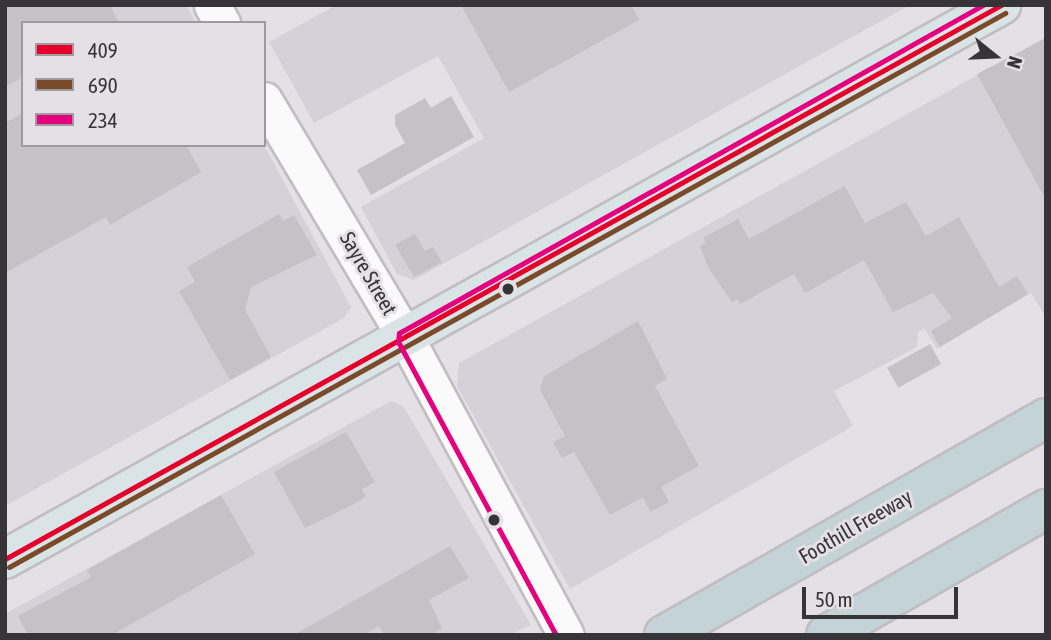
<!DOCTYPE html>
<html>
<head>
<meta charset="utf-8">
<style>
	body { margin:0 }
	#map { position:relative; width:1051px; height:640px; overflow:hidden; background:#e3e1e5; font-family:"Asap Condensed",sans-serif }
	div>[style] { position:absolute }
	.built>* { inset:0; background:#d6d1d9 }
	.building>* { inset:0; background:#c4c2c5; transform-origin:0 0 }
	.roads { filter:drop-shadow(2px 0 #c0bec1) drop-shadow(-2px 0 #c0bec1) drop-shadow(0 2px #c0bec1) drop-shadow(0 -2px #c0bec1) }
	.secondary>* { height:35px; margin:-17.5px; padding:0 17.5px; transform-origin:17.5px; border-radius:17.5px; background:#fbfafb }
	.primary>* { height:38px; margin:-19px; padding:0 19px; transform-origin:19px; border-radius:19px; background:#dae3e6 }
	.highway>* { height:38px; margin:-19px; padding:0 19px; transform-origin:19px; border-radius:19px; background:#c4d3d7 }
	.bus-1>* { height:5px; margin:-2.5px; padding:0 2.5px; transform-origin:2.5px; border-radius:2.5px; background:#e4002b }
	.bus-2>* { height:5px; margin:-2.5px; padding:0 2.5px; transform-origin:2.5px; border-radius:2.5px; background:#7a4b2a }
	.bus-3>* { height:5px; margin:-2.5px; padding:0 2.5px; transform-origin:2.5px; border-radius:2.5px; background:#e5007d }
	.dots>* { width:19px; height:19px; translate:-50% -50%; box-sizing:border-box; border:4px solid #e4e0e6; border-radius:50% }
	span { translate:-50% -50%; white-space:nowrap; text-align:center; line-height:1.15; -webkit-text-stroke:6px #e4e0e6; paint-order:stroke }
	.street-label { font-size:21px; color:#363437 }
	.frame { position:absolute; inset:0; border:7px solid #363437; pointer-events:none }
	.legend { position:absolute; left:21px; top:21px; width:245px; height:126px; box-sizing:border-box; background:#e4e0e6; border:2px solid #9e9ba0; margin:0; padding:9px 12px; list-style:none; font-size:21px; color:#363437 }
	.legend li { display:flex; align-items:center; gap:14px; height:35px }
	.legend b { width:35px; border:2px solid #9e9ba0 }
	.north { position:absolute; left:960px; top:21px; width:70px; height:70px; -webkit-text-stroke:5px #e4e0e6; paint-order:stroke; rotate:108deg; font-size:19px; font-weight:700; line-height:28px; text-align:center; color:#363437 }
	.north::after { content:''; display:block; margin:auto; width:24px; height:32px; background:#363437; clip-path:polygon(50% 0,100% 100%,50% 72%,0 100%) }
	.scale { position:absolute; left:802px; top:587px; width:156px; height:32px; box-sizing:border-box; border:4px solid #363437; border-top:0; padding-left:9px; font-size:21px; line-height:24px; white-space:nowrap; color:#363437; -webkit-text-stroke:5px #e4e0e6; paint-order:stroke }
</style>
</head>
<body>
<div id="map">
	<div class="built">
		<i style="clip-path:polygon(5px 5px,186px 5px,196px 23px,23px 23px,23px 145px,264px 145px,351px 307px,344px 318px,5px 506px)"></i>
		<i style="clip-path:polygon(336px 5px,910px 5px,414px 280px,397px 274px,361px 207px,484px 138px,438px 56px,314px 123px,269px 42px)"></i>
		<i style="clip-path:polygon(1046px 37px,1046px 317px,1031px 293px,937px 349px,925px 329px,918px 332px,917px 347px,834px 391px,853px 426px,570px 589px,457px 386px,459px 363px)"></i>
		<i style="clip-path:polygon(391px 401px,404px 407px,531px 625px,509px 635px,5px 635px,5px 614px)"></i>
	</div>
	<div class="building">
		<i style="clip-path:polygon(5px 5px,110px 5px,119px 23px,23px 23px,23px 77px,5px 87px)"></i>
		<i style="clip-path:polygon(461px 5px,631px 5px,639px 20px,509px 92px)"></i>
		<i style="clip-path:polygon(1046px 38px,1046px 200px,977px 74px)"></i>
		<i style="clip-path:polygon(451px 96px,474px 137px,371px 195px,357px 170px,405px 143px,395px 125px,395px 115px,425px 98px,431px 108px)"></i>
		<i style="clip-path:polygon(23px 113px,23px 145px,186px 145px,201px 172px,110px 225px,106px 217px,5px 273px,5px 123px)"></i>
		<i style="clip-path:polygon(845px 186px,865px 223px,906px 202px,926px 236px,959px 217px,999px 287px,1017px 276px,1028px 294px,940px 347px,931px 331px,952px 318px,933px 293px,893px 312px,864px 260px,805px 293px,794px 274px,740px 304px,737px 299px,732px 302px,708px 267px,700px 246px,706px 243px,703px 238px,738px 219px,749px 239px)"></i>
		<i style="clip-path:polygon(279px 214px,283px 221px,294px 215px,317px 255px,251px 287px,245px 310px,271px 357px,230px 380px,179px 291px,195px 282px,187px 267px)"></i>
		<i style="clip-path:polygon(415px 234px,425px 251px,433px 247px,442px 262px,414px 277px,395px 245px)"></i>
		<i style="clip-path:polygon(638px 321px,667px 379px,655px 386px,699px 466px,661px 487px,669px 502px,650px 512px,643px 497px,610px 515px,574px 452px,562px 458px,553px 442px,565px 436px,540px 390px,544px 376px)"></i>
		<i style="left:930px;top:344px;width:23px;height:49px;rotate:61deg"></i>
		<i style="clip-path:polygon(346px 432px,375px 482px,362px 489px,366px 496px,360px 501px,305px 528px,274px 472px)"></i>
		<i style="clip-path:polygon(221px 495px,255px 554px,112px 635px,28px 635px,18px 616px,91px 577px,87px 570px)"></i>
		<i style="clip-path:polygon(450px 546px,469px 578px,429px 600px,442px 628px,431px 635px,384px 635px,379px 626px,364px 635px,294px 635px)"></i>
	</div>
	<div class="roads">
		<div class="secondary">
			<i style="left:212px;top:5px;width:21px;rotate:61deg"></i>
			<i style="left:264px;top:100px;width:277px;rotate:59.2deg"></i>
			<i style="left:406px;top:338px;width:337px;rotate:61.7deg"></i>
		</div>
		<div class="primary">
			<i style="left:5px;top:559px;width:1140px;rotate:-29.08deg"></i>
		</div>
		<div class="highway">
			<i style="left:664px;top:635px;width:439px;rotate:-29.6deg"></i>
			<i style="left:826px;top:635px;width:254px;rotate:-29.8deg"></i>
		</div>
	</div>
	<div class="bus-1">
		<i style="left:5px;top:559px;width:1140px;rotate:-29.08deg"></i>
	</div>
	<div class="bus-2">
		<i style="left:9px;top:567px;width:1140px;rotate:-29.08deg"></i>
	</div>
	<div class="bus-3">
		<i style="left:556px;top:635px;width:333px;rotate:-118.3deg"></i>
		<i style="left:398px;top:342px;width:9px;rotate:-84deg"></i>
		<i style="left:399px;top:333px;width:670px;rotate:-29.32deg"></i>
	</div>
	<div class="dots">
		<i style="left:508px;top:289px;background:#363437"></i>
		<i style="left:494px;top:520px;background:#363437"></i>
	</div>
	<div class="street-label">
		<span style="left:369px;top:273px;rotate:60deg">Sayre Street</span>
		<span style="left:855px;top:526px;rotate:-30deg">Foothill Freeway</span>
	</div>
	<div class="frame"></div>
	<ul class="legend">
	<li><b style="height:9px;background:#e4002b"></b>409</li>
	<li><b style="height:9px;background:#7a4b2a"></b>690</li>
	<li><b style="height:9px;background:#e5007d"></b>234</li>
	</ul>
	<div class="north">N</div>
	<div class="scale">50 m</div>
</div>
</body>
</html>
